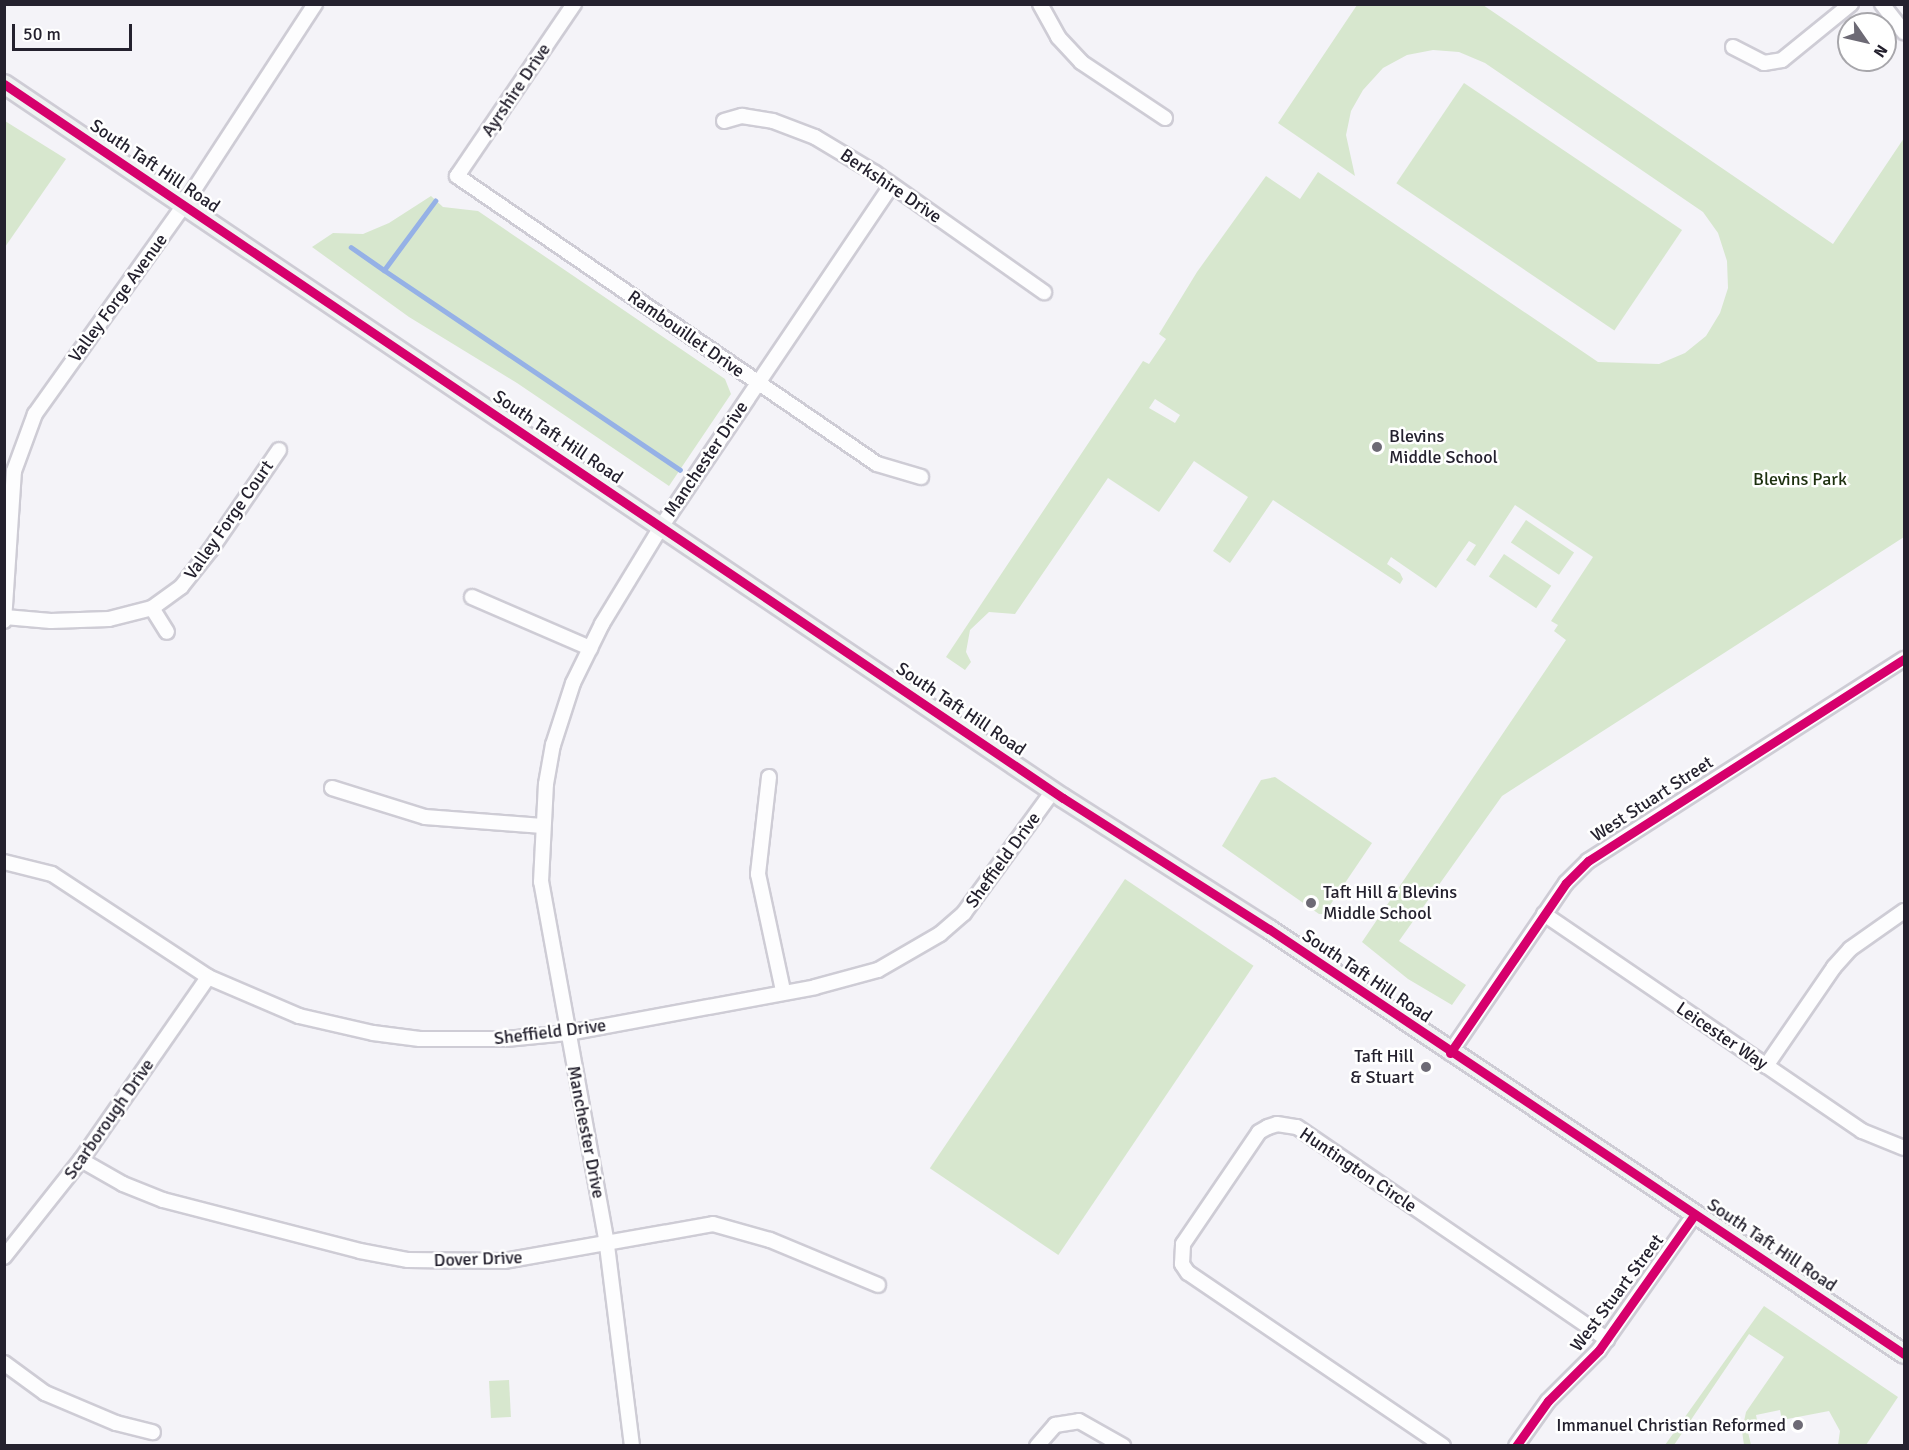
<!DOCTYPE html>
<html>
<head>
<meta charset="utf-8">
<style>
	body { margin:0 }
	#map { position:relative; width:1909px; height:1450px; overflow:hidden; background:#f4f3f8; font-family:Signika,sans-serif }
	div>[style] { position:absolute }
	.green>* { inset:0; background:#d7e7ce; transform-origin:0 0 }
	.stream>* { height:4.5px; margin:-2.25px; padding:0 2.25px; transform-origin:2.25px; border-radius:2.25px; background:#95b1e6 }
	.roads { filter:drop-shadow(2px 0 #ceccd5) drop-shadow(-2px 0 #ceccd5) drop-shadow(0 2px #ceccd5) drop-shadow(0 -2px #ceccd5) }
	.street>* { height:14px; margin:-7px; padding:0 7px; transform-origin:7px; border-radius:7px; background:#fdfdfe }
	.secondary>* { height:18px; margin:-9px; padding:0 9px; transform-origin:9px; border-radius:9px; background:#eff2f2 }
	.cycleway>* { height:9px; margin:-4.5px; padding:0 4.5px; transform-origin:4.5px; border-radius:4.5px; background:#d6006c }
	.dots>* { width:16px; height:16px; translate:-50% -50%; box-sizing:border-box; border:3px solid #fff; border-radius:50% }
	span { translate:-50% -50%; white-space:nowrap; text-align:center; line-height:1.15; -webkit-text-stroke:5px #fff; paint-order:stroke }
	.street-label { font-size:18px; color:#24212e }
	.poi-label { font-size:18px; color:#24212e }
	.left { translate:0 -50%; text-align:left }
	.right { translate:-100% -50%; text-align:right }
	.park-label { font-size:18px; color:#1d300f }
	.frame { position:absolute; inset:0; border:6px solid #24212e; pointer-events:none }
	.north { position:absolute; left:1837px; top:12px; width:60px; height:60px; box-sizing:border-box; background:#fff; border:2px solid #a7a6ab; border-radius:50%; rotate:124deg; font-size:16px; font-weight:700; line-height:24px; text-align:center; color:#24212e }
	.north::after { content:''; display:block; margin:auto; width:21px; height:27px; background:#6d6a75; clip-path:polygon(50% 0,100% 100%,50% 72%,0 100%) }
	.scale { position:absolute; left:12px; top:24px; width:120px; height:27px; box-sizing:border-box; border:3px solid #24212e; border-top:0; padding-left:8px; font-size:18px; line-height:21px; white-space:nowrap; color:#24212e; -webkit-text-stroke:4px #fff; paint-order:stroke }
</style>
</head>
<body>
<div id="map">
	<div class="green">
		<i style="clip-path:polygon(evenodd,1357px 5px,1483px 5px,1833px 244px,1904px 138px,1904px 537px,1502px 796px,1399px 941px,1466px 985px,1452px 1005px,1408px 979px,1362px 942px,1566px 640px,1554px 631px,1558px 625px,1551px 621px,1593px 557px,1515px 505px,1475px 566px,1466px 560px,1476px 545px,1469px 541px,1436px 588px,1391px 557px,1387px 564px,1400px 573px,1403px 579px,1400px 584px,1273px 500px,1230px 563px,1213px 551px,1248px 497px,1194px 461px,1159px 512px,1108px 478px,1015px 614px,989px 612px,970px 630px,966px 652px,971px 662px,965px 670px,946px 657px,1143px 361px,1149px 364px,1166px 339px,1159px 334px,1197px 272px,1266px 176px,1300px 199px,1318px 172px,1598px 362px,1659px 364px,1685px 353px,1706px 336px,1720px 313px,1728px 288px,1727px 261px,1718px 233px,1703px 212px,1485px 63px,1459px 52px,1433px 50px,1407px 55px,1383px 68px,1363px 90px,1351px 111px,1346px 135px,1355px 176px,1278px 123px,1357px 5px,1155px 399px,1180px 415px,1175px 423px,1149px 408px,1155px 399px)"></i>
		<i style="left:1464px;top:83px;width:263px;height:121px;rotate:34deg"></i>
		<i style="clip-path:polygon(5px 121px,66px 159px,5px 247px)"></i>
		<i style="clip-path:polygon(431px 196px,443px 207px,478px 211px,725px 379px,731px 394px,669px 486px,517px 383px,409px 317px,312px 247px,333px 233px,363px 234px,389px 223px)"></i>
		<i style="left:1526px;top:520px;width:58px;height:27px;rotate:34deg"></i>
		<i style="left:1504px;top:554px;width:57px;height:27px;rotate:34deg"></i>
		<i style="clip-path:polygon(1275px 777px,1372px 843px,1324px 914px,1319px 914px,1222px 846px,1261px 780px)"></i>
		<i style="left:1125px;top:879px;width:155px;height:349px;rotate:34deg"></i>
		<i style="clip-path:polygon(1764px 1306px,1898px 1397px,1866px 1445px,1838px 1445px,1840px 1431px,1829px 1411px,1782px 1420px,1780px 1410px,1756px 1415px,1759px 1430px,1748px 1432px,1751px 1445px,1744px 1445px,1742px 1431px,1746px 1412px,1784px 1357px,1749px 1334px,1674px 1445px,1665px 1445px)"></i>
		<i style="left:509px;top:1380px;width:37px;height:20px;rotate:87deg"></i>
	</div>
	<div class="stream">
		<i style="left:351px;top:247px;width:40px;rotate:34.9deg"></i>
		<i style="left:384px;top:270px;width:86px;rotate:-53.5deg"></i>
		<i style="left:384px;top:270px;width:357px;rotate:34deg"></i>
	</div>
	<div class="roads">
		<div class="street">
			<i style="left:574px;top:4px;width:208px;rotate:124.2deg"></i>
			<i style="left:457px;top:176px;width:509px;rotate:34.44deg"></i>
			<i style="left:877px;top:464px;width:46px;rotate:16.5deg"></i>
			<i style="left:1040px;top:4px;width:38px;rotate:61deg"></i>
			<i style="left:1058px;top:37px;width:34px;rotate:47deg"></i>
			<i style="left:1081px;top:62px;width:101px;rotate:33.7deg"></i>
			<i style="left:1882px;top:4px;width:36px;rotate:52deg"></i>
			<i style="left:1733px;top:47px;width:35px;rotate:27deg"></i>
			<i style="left:1764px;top:63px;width:18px;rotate:-9deg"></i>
			<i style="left:1782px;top:60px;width:89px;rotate:-39.1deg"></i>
			<i style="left:724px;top:121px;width:19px;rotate:-16deg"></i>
			<i style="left:742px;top:116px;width:31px;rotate:9deg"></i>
			<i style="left:773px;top:121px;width:45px;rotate:20.9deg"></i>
			<i style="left:815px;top:137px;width:70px;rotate:31deg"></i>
			<i style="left:875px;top:173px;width:207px;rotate:35.2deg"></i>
			<i style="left:472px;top:597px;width:129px;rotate:23.4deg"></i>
			<i style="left:152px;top:608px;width:28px;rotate:58deg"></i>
			<i style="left:5px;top:617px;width:46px;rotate:5deg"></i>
			<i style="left:51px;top:621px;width:58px;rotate:-2deg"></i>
			<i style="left:109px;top:619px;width:44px;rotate:-14.3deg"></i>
			<i style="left:152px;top:608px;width:36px;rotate:-36deg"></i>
			<i style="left:181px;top:587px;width:48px;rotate:-51.7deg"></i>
			<i style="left:211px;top:549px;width:120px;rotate:-55.5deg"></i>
			<i style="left:4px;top:621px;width:150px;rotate:-86.2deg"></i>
			<i style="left:14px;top:471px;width:61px;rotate:-69.8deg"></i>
			<i style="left:35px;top:414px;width:257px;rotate:-54.5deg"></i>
			<i style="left:184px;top:205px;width:240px;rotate:-56.9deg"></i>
			<i style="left:769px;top:777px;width:98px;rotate:96.5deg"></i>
			<i style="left:758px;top:874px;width:120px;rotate:77.9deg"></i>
			<i style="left:332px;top:788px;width:97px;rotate:17.3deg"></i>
			<i style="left:425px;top:817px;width:118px;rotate:4.4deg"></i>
			<i style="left:4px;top:862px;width:49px;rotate:14deg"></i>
			<i style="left:52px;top:874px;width:187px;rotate:33.4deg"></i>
			<i style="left:208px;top:977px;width:99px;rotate:23.2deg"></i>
			<i style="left:299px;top:1016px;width:76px;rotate:12.9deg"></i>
			<i style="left:373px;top:1033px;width:47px;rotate:7.3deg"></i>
			<i style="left:420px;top:1039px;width:86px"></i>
			<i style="left:506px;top:1039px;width:62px;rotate:-5.5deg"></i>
			<i style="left:568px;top:1033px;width:251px;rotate:-10.5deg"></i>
			<i style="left:815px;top:987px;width:65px;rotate:-15.1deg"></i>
			<i style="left:878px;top:970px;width:72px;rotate:-30.1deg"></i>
			<i style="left:940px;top:934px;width:32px;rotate:-41deg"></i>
			<i style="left:964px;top:913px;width:151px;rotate:-53.9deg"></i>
			<i style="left:1544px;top:914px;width:385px;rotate:34.3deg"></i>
			<i style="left:1862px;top:1131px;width:45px;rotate:22deg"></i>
			<i style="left:1450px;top:1053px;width:206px;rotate:-55.7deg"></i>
			<i style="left:1566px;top:883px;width:31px;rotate:-45deg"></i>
			<i style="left:1588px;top:861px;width:375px;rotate:-32.6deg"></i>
			<i style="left:1766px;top:1066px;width:120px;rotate:-55.5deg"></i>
			<i style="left:1834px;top:967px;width:24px;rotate:-48deg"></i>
			<i style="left:1850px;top:949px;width:66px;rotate:-35.1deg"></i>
			<i style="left:81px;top:1160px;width:48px;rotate:29.7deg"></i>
			<i style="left:123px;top:1184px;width:43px;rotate:21.8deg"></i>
			<i style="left:163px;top:1200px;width:203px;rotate:14.5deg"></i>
			<i style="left:360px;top:1251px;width:49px;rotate:10.6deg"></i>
			<i style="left:408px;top:1260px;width:96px;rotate:0.6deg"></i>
			<i style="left:504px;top:1261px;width:212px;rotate:-10deg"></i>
			<i style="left:713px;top:1224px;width:59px;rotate:15.7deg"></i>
			<i style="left:770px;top:1240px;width:117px;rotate:22.6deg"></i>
			<i style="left:4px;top:1257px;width:124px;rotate:-51.6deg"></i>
			<i style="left:81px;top:1160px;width:223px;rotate:-55.2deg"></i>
			<i style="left:4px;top:1363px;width:51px;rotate:36.2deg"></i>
			<i style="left:45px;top:1393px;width:77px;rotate:22.9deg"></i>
			<i style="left:116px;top:1423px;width:38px;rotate:14deg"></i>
			<i style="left:632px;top:1446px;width:204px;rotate:-97.1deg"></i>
			<i style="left:607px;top:1244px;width:368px;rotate:-100.3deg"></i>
			<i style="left:541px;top:882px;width:98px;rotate:-87.1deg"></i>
			<i style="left:546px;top:784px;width:40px;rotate:-80deg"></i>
			<i style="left:553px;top:745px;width:65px;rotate:-72.1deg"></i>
			<i style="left:573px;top:683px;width:66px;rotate:-63.8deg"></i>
			<i style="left:602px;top:624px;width:114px;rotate:-58.7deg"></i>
			<i style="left:661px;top:527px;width:411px;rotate:-56deg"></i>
			<i style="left:1037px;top:1446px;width:28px;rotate:-49deg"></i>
			<i style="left:1055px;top:1425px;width:24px;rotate:-9deg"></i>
			<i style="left:1079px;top:1421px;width:51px;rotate:29.6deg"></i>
			<i style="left:1443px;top:1446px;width:308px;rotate:-145.8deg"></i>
			<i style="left:1188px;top:1273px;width:11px;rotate:-124deg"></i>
			<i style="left:1182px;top:1264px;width:20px;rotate:-87deg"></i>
			<i style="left:1183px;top:1244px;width:135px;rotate:-55.8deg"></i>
			<i style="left:1259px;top:1132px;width:10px;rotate:-29deg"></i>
			<i style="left:1268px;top:1127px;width:9px;rotate:-18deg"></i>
			<i style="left:1277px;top:1124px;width:20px;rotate:9deg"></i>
			<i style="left:1297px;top:1127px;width:376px;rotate:34.4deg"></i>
			<i style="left:1516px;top:1446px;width:55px;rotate:-54.6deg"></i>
			<i style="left:1548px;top:1401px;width:72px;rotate:-45deg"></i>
			<i style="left:1599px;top:1350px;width:166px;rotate:-54.8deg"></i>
		</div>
		<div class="secondary">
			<i style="left:4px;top:84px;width:1277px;rotate:33.99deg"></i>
			<i style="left:1063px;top:798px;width:244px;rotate:32.5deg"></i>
			<i style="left:1269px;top:929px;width:764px;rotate:33.79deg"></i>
		</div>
	</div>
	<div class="cycleway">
		<i style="left:4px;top:84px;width:1277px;rotate:33.99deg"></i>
		<i style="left:1063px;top:798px;width:244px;rotate:32.5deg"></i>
		<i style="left:1269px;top:929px;width:764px;rotate:33.79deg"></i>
		<i style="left:1450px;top:1053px;width:206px;rotate:-55.7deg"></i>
		<i style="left:1566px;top:883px;width:31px;rotate:-45deg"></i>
		<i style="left:1588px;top:861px;width:375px;rotate:-32.6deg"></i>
		<i style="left:1516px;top:1446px;width:55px;rotate:-54.6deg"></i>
		<i style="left:1548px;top:1401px;width:72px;rotate:-45deg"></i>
		<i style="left:1599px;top:1350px;width:166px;rotate:-54.8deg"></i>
	</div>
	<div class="dots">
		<i style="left:1377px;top:447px;background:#6d6a75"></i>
		<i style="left:1311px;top:903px;background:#6d6a75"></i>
		<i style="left:1426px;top:1067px;background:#6d6a75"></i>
		<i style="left:1798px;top:1425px;background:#6d6a75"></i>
	</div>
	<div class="street-label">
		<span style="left:516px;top:90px;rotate:-56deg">Ayrshire Drive</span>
		<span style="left:155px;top:166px;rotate:34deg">South Taft Hill Road</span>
		<span style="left:891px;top:186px;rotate:34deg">Berkshire Drive</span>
		<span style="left:118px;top:298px;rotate:-54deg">Valley Forge Avenue</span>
		<span style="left:686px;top:334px;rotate:35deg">Rambouillet Drive</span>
		<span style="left:558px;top:437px;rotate:34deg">South Taft Hill Road</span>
		<span style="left:706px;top:459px;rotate:-56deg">Manchester Drive</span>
		<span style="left:229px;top:520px;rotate:-55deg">Valley Forge Court</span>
		<span style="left:961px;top:709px;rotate:34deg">South Taft Hill Road</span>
		<span style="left:1652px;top:799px;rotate:-33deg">West Stuart Street</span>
		<span style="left:1003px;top:860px;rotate:-54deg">Sheffield Drive</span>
		<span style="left:1367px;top:976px;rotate:34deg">South Taft Hill Road</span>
		<span style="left:550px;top:1032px;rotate:-7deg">Sheffield Drive</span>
		<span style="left:1722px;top:1036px;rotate:34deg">Leicester Way</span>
		<span style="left:109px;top:1119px;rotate:-55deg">Scarborough Drive</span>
		<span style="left:586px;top:1132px;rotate:79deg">Manchester Drive</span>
		<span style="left:1358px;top:1170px;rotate:34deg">Huntington Circle</span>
		<span style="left:1772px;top:1245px;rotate:34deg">South Taft Hill Road</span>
		<span style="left:478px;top:1259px;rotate:-2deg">Dover Drive</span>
		<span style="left:1617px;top:1293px;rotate:-53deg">West Stuart Street</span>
	</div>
	<div class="poi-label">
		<span class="left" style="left:1389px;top:447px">Blevins<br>Middle School</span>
		<span class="left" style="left:1323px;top:903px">Taft Hill &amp; Blevins<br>Middle School</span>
		<span class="right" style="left:1414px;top:1067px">Taft Hill<br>&amp; Stuart</span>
		<span class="right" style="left:1786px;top:1425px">Immanuel Christian Reformed</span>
	</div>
	<div class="park-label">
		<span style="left:1800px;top:479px">Blevins Park</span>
	</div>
	<div class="frame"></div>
	<div class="north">N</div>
	<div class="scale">50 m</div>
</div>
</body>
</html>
